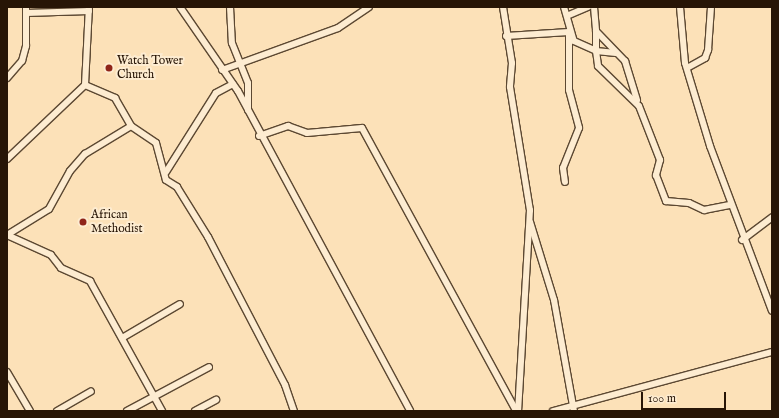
<!DOCTYPE html>
<html>
<head>
<meta charset="utf-8">
<style>
	body { margin:0 }
	#map { position:relative; width:779px; height:418px; overflow:hidden; background:#fce1b8; font-family:"IM FELL English",serif }
	div>[style] { position:absolute }
	.roads { filter:drop-shadow(1px 0 #5c4832) drop-shadow(-1px 0 #5c4832) drop-shadow(0 1px #5c4832) drop-shadow(0 -1px #5c4832) }
	.minor>* { height:6px; margin:-3px; padding:0 3px; transform-origin:3px; border-radius:3px; background:#fdecd1 }
	.dots>* { width:11px; height:11px; translate:-50% -50%; box-sizing:border-box; border:2px solid #fdecd1; border-radius:50% }
	span { translate:-50% -50%; white-space:nowrap; text-align:center; line-height:1.15; -webkit-text-stroke:4px #fdecd1; paint-order:stroke }
	.poi-label { font-size:12px; color:#271506 }
	.left { translate:0 -50%; text-align:left }
	.frame { position:absolute; inset:0; border:8px solid #271506; pointer-events:none }
	.scale { position:absolute; left:641px; top:392px; width:85px; height:18px; box-sizing:border-box; border:2px solid #271506; border-top:0; padding-left:5px; font-size:12px; line-height:14px; white-space:nowrap; color:#271506; -webkit-text-stroke:3px #fdecd1; paint-order:stroke }
</style>
</head>
<body>
<div id="map">
	<div class="roads">
		<div class="minor">
			<i style="left:180px;top:7px;width:102px;rotate:55.4deg"></i>
			<i style="left:238px;top:91px;width:363px;rotate:61.7deg"></i>
			<i style="left:230px;top:7px;width:36px;rotate:87deg"></i>
			<i style="left:232px;top:43px;width:43px;rotate:68.2deg"></i>
			<i style="left:248px;top:83px;width:27px;rotate:90deg"></i>
			<i style="left:503px;top:7px;width:57px;rotate:80.9deg"></i>
			<i style="left:512px;top:63px;width:24px;rotate:95deg"></i>
			<i style="left:510px;top:87px;width:125px;rotate:80.8deg"></i>
			<i style="left:530px;top:210px;width:201px;rotate:93.4deg"></i>
			<i style="left:564px;top:7px;width:35px;rotate:74deg"></i>
			<i style="left:574px;top:41px;width:24px;rotate:24deg"></i>
			<i style="left:596px;top:51px;width:15px;rotate:82deg"></i>
			<i style="left:598px;top:66px;width:57px;rotate:44.3deg"></i>
			<i style="left:639px;top:106px;width:58px;rotate:68.7deg"></i>
			<i style="left:660px;top:160px;width:16px;rotate:105deg"></i>
			<i style="left:656px;top:175px;width:28px;rotate:69deg"></i>
			<i style="left:666px;top:201px;width:23px;rotate:5deg"></i>
			<i style="left:689px;top:203px;width:17px;rotate:25deg"></i>
			<i style="left:704px;top:210px;width:26px;rotate:-11deg"></i>
			<i style="left:594px;top:7px;width:24px;rotate:85deg"></i>
			<i style="left:596px;top:31px;width:42px;rotate:46deg"></i>
			<i style="left:625px;top:61px;width:41px;rotate:72.9deg"></i>
			<i style="left:680px;top:7px;width:56px;rotate:84.9deg"></i>
			<i style="left:685px;top:63px;width:87px;rotate:73.2deg"></i>
			<i style="left:710px;top:146px;width:176px;rotate:69.4deg"></i>
			<i style="left:26px;top:13px;width:63px;rotate:-1.8deg"></i>
			<i style="left:569px;top:15px;width:21px;rotate:-23deg"></i>
			<i style="left:596px;top:31px;width:20px;rotate:90deg"></i>
			<i style="left:596px;top:51px;width:20px;rotate:6deg"></i>
			<i style="left:506px;top:36px;width:63px;rotate:-3.6deg"></i>
			<i style="left:569px;top:32px;width:58px;rotate:90deg"></i>
			<i style="left:569px;top:90px;width:39px;rotate:75deg"></i>
			<i style="left:579px;top:128px;width:43px;rotate:111.8deg"></i>
			<i style="left:563px;top:168px;width:14px;rotate:82deg"></i>
			<i style="left:687px;top:68px;width:21px;rotate:-29deg"></i>
			<i style="left:705px;top:58px;width:9px;rotate:-69deg"></i>
			<i style="left:708px;top:50px;width:43px;rotate:-86deg"></i>
			<i style="left:222px;top:70px;width:123px;rotate:-19.9deg"></i>
			<i style="left:338px;top:28px;width:37px;rotate:-34deg"></i>
			<i style="left:7px;top:78px;width:23px;rotate:-49deg"></i>
			<i style="left:22px;top:61px;width:16px;rotate:-75deg"></i>
			<i style="left:26px;top:46px;width:39px;rotate:-90deg"></i>
			<i style="left:85px;top:85px;width:33px;rotate:23deg"></i>
			<i style="left:115px;top:98px;width:32px;rotate:60deg"></i>
			<i style="left:131px;top:126px;width:30px;rotate:34deg"></i>
			<i style="left:156px;top:143px;width:38px;rotate:75deg"></i>
			<i style="left:166px;top:180px;width:13px;rotate:32deg"></i>
			<i style="left:177px;top:187px;width:59px;rotate:58.2deg"></i>
			<i style="left:208px;top:237px;width:167px;rotate:62.5deg"></i>
			<i style="left:285px;top:385px;width:28px;rotate:71deg"></i>
			<i style="left:259px;top:136px;width:31px;rotate:-19deg"></i>
			<i style="left:288px;top:126px;width:20px;rotate:20deg"></i>
			<i style="left:307px;top:133px;width:55px;rotate:-5.2deg"></i>
			<i style="left:362px;top:128px;width:322px;rotate:61.4deg"></i>
			<i style="left:7px;top:159px;width:108px;rotate:-43.5deg"></i>
			<i style="left:85px;top:85px;width:78px;rotate:-87.1deg"></i>
			<i style="left:166px;top:172px;width:93px;rotate:-57.7deg"></i>
			<i style="left:216px;top:93px;width:19px;rotate:-28deg"></i>
			<i style="left:530px;top:222px;width:82px;rotate:72.9deg"></i>
			<i style="left:554px;top:300px;width:113px;rotate:79.8deg"></i>
			<i style="left:7px;top:235px;width:48px;rotate:24.4deg"></i>
			<i style="left:51px;top:255px;width:16px;rotate:52deg"></i>
			<i style="left:61px;top:268px;width:32px;rotate:24deg"></i>
			<i style="left:90px;top:281px;width:149px;rotate:61deg"></i>
			<i style="left:7px;top:235px;width:49px;rotate:-31.8deg"></i>
			<i style="left:49px;top:209px;width:43px;rotate:-61.1deg"></i>
			<i style="left:70px;top:171px;width:23px;rotate:-49deg"></i>
			<i style="left:85px;top:154px;width:54px;rotate:-31.3deg"></i>
			<i style="left:742px;top:240px;width:38px;rotate:-37deg"></i>
			<i style="left:122px;top:338px;width:67px;rotate:-30.4deg"></i>
			<i style="left:7px;top:372px;width:45px;rotate:59.5deg"></i>
			<i style="left:57px;top:411px;width:39px;rotate:-30deg"></i>
			<i style="left:127px;top:411px;width:93px;rotate:-28.2deg"></i>
			<i style="left:195px;top:411px;width:24px;rotate:-28deg"></i>
			<i style="left:553px;top:411px;width:227px;rotate:-15.1deg"></i>
		</div>
	</div>
	<div class="dots">
		<i style="left:109px;top:68px;background:#8f2418"></i>
		<i style="left:83px;top:222px;background:#8f2418"></i>
	</div>
	<div class="poi-label">
		<span class="left" style="left:117px;top:68px">Watch Tower<br>Church</span>
		<span class="left" style="left:91px;top:222px">African<br>Methodist</span>
	</div>
	<div class="frame"></div>
	<div class="scale">100 m</div>
</div>
</body>
</html>
